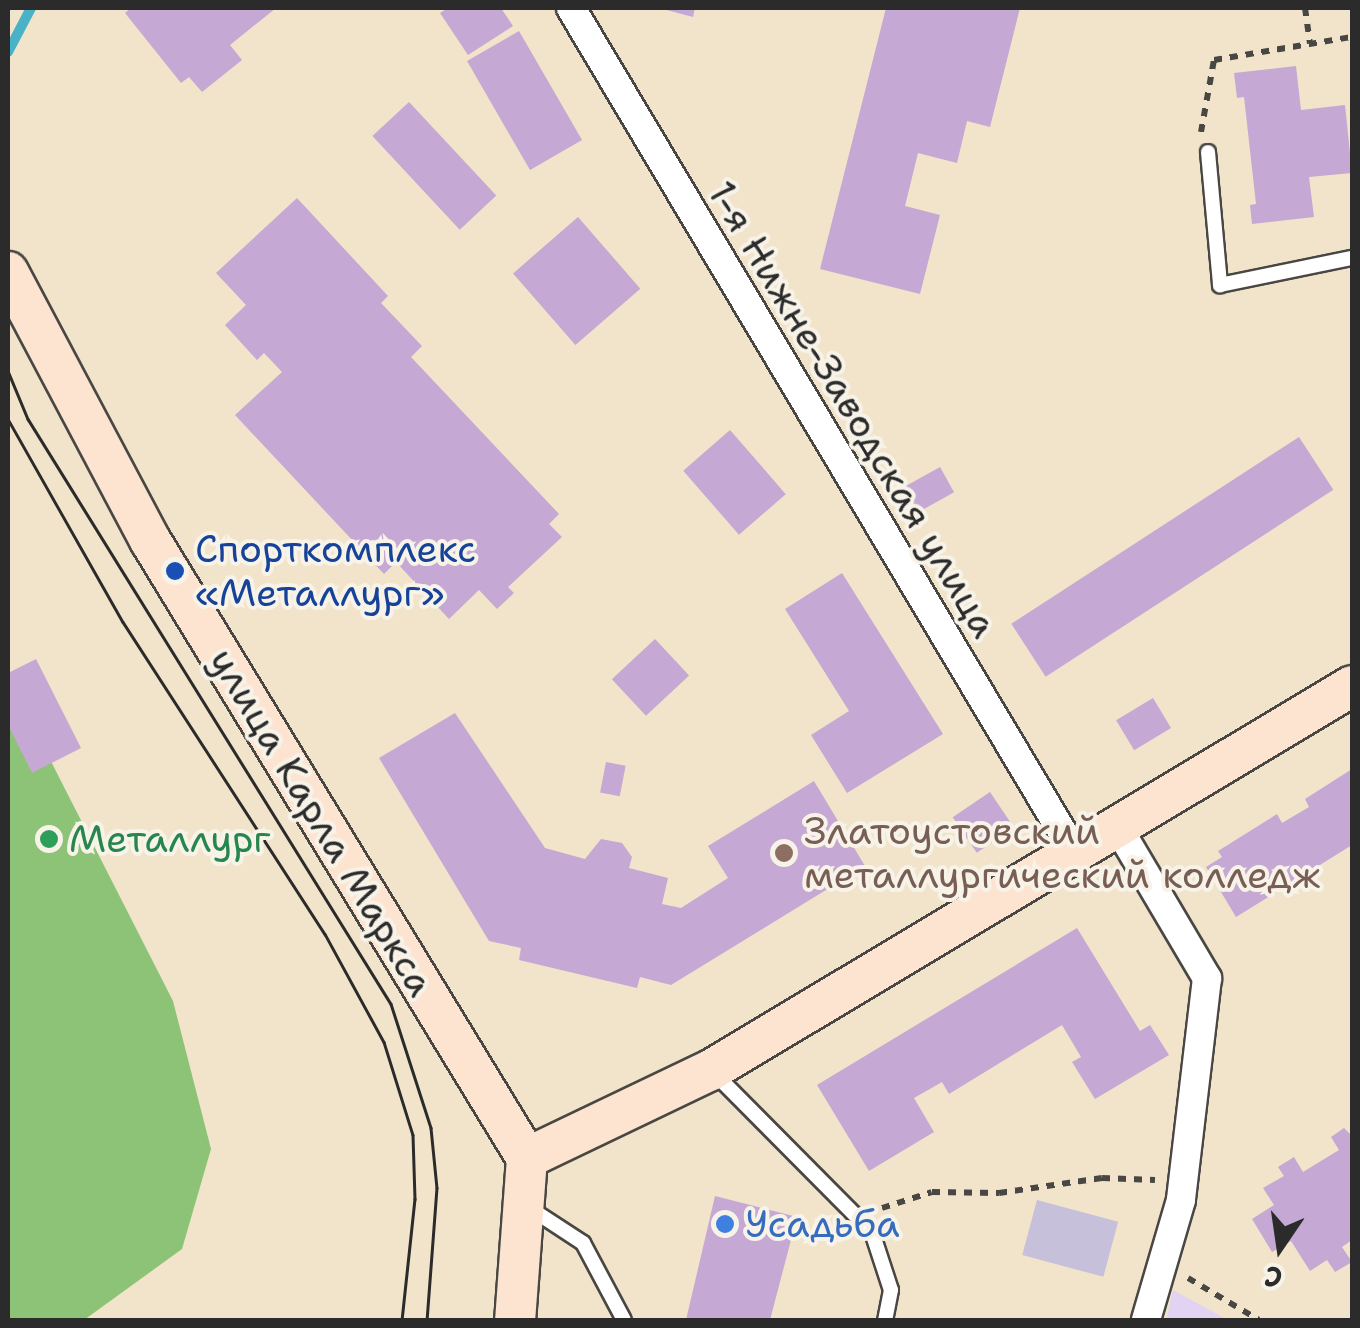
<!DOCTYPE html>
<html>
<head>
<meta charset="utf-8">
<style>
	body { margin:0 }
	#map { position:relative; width:1360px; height:1328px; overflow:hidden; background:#f1e4ca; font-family:"Shantell Sans",sans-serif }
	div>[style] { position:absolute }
	.built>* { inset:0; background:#e3d3f2 }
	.industrial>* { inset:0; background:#c6c0da; transform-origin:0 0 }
	.green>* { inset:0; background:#8cc376 }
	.stream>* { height:10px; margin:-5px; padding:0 5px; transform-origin:5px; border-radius:5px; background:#49b2c7 }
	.building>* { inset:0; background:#c5a8d3; transform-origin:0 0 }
	.path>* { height:6px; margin-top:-3px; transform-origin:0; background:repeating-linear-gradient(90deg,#494743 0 8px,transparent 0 16px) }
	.roads { filter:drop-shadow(2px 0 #494743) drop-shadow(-2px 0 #494743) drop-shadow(0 2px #494743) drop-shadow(0 -2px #494743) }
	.service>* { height:14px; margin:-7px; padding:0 7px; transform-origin:7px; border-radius:7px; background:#fff }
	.minor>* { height:28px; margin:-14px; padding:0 14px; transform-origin:14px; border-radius:14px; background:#fff }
	.secondary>* { height:40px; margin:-20px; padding:0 20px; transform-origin:20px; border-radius:20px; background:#fde4d1 }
	.tram>* { height:2.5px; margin:-1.25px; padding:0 1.25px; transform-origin:1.25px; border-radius:1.25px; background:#2b2b2b }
	.dots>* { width:28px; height:28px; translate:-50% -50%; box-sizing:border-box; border:5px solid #f7f3e8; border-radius:50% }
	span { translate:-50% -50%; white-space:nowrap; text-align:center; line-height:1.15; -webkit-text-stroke:8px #f7f3e8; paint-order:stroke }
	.street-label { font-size:38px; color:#2b2b2b }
	.transit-label { font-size:38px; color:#164399 }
	.left { translate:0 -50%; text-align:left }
	.education-label { font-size:38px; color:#785e54 }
	.leisure-label { font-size:38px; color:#27864d }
	.shop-label { font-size:38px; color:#366cbe }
	.frame { position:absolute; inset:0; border:10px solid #2b2b2b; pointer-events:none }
	.north { position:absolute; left:1230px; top:1198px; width:100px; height:100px; -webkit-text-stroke:8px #f7f3e8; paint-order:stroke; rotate:193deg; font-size:28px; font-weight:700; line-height:40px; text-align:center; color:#2b2b2b }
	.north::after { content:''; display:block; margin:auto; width:35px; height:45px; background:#2b2b2b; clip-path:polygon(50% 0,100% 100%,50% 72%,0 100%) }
</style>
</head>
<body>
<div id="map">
	<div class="built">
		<i style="clip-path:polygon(1173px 1290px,1228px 1320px,1166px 1320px)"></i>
	</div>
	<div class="industrial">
		<i style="left:1037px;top:1200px;width:84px;height:57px;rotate:15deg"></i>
	</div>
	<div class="green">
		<i style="clip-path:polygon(8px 677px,173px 1001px,211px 1149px,182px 1249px,84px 1320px,8px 1320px)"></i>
	</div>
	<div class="stream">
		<i style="left:8px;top:52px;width:50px;rotate:-62.4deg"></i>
	</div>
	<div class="building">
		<i style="clip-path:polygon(131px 8px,276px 8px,230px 45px,242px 60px,202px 92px,189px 77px,181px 83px,125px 13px)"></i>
		<i style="clip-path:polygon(448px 8px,501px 8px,513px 26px,468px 55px,440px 13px)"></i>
		<i style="clip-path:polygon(659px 8px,695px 8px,693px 17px)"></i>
		<i style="clip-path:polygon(886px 8px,1020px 8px,990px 127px,967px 121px,957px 163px,918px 153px,905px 206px,940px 215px,920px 294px,820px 269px)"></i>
		<i style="left:519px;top:31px;width:126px;height:60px;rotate:60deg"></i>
		<i style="clip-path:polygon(1296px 66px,1301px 110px,1345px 105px,1352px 173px,1309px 177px,1314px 217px,1252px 224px,1250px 205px,1256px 204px,1244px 97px,1237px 98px,1234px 73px)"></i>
		<i style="left:409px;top:102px;width:128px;height:50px;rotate:47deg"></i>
		<i style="clip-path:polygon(297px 198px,388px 296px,381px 303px,422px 346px,411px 357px,559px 514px,549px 524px,562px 537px,508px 587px,514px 593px,497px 609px,479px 590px,449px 619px,396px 562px,384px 574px,235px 415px,282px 372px,264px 353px,257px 360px,225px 325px,246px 305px,216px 273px)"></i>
		<i style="left:578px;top:217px;width:95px;height:86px;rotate:49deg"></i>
		<i style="left:730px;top:430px;width:85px;height:62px;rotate:49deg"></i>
		<i style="left:1299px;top:437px;width:63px;height:343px;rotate:57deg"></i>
		<i style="left:940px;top:467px;width:29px;height:41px;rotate:61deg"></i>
		<i style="clip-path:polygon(842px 573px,943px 734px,847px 793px,811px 735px,849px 711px,785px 609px)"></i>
		<i style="left:655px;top:639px;width:50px;height:59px;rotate:47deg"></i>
		<i style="clip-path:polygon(36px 659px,81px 748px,32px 773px,8px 725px,8px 673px)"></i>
		<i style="left:1153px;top:698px;width:35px;height:43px;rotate:59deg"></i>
		<i style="clip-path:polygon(455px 713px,545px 848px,585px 859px,601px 839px,622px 843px,632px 857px,629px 868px,668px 878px,662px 904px,681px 908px,728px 878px,708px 846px,814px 781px,865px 866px,671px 985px,640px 977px,637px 988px,519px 960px,521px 948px,489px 941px,379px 758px)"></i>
		<i style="left:606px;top:762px;width:20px;height:31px;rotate:11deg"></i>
		<i style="clip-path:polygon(1352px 769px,1352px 845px,1236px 917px,1206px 867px,1222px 857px,1218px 851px,1277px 814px,1282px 823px,1309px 807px,1305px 799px)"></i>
		<i style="left:990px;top:792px;width:43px;height:45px;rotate:56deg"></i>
		<i style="clip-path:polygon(1077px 928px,1140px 1031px,1150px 1025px,1169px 1055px,1095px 1099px,1072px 1062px,1081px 1057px,1062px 1025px,949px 1094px,942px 1082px,914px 1098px,934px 1132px,869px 1171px,817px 1085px)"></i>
		<i style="clip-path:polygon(1344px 1128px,1352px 1136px,1352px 1240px,1342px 1247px,1352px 1262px,1335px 1272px,1327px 1260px,1310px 1271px,1291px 1241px,1272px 1252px,1252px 1219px,1274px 1205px,1263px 1188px,1284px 1176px,1278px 1167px,1294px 1157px,1303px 1172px,1339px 1150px,1331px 1137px)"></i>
		<i style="clip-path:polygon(715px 1196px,797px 1217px,770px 1320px,686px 1320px)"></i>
	</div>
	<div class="path">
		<i style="left:1305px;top:8px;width:36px;rotate:82deg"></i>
		<i style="left:1201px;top:132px;width:73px;rotate:-79.8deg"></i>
		<i style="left:1214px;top:60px;width:140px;rotate:-9.5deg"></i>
		<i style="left:882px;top:1208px;width:52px;rotate:-17.7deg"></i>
		<i style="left:932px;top:1192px;width:67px;rotate:0.9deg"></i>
		<i style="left:999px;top:1193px;width:104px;rotate:-8.3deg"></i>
		<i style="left:1102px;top:1178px;width:53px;rotate:2.2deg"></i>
		<i style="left:1188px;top:1278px;width:82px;rotate:30.6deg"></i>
	</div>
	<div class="roads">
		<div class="service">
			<i style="left:1208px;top:152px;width:134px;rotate:84.8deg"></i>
			<i style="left:1220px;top:285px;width:135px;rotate:-11.6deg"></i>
			<i style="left:715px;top:1074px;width:223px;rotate:45.2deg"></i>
			<i style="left:872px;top:1232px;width:61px;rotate:71.9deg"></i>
			<i style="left:891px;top:1290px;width:31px;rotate:101deg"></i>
			<i style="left:528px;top:1207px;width:66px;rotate:33.2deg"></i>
			<i style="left:583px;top:1243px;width:87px;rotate:62deg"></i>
		</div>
		<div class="minor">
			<i style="left:571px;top:8px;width:978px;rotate:59.19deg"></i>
			<i style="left:1117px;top:826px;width:177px;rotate:59.4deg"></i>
			<i style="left:1207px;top:978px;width:224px;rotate:96.7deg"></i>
			<i style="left:1181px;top:1200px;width:125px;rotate:106.3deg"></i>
		</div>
		<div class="secondary">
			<i style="left:8px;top:272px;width:303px;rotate:62.1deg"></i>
			<i style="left:150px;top:540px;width:724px;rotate:58.62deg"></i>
			<i style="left:527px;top:1158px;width:162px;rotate:94.2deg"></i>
			<i style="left:527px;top:1158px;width:204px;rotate:-25.6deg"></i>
			<i style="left:711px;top:1070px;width:747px;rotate:-30.92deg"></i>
		</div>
	</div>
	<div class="tram">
		<i style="left:8px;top:371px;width:52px;rotate:67.4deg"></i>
		<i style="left:28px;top:419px;width:688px;rotate:58.18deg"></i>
		<i style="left:391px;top:1004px;width:130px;rotate:72.1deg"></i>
		<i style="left:431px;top:1128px;width:60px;rotate:84.3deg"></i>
		<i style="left:437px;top:1188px;width:132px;rotate:94.3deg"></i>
		<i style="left:8px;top:419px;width:233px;rotate:60.5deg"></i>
		<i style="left:123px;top:622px;width:372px;rotate:57.1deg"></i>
		<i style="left:325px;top:934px;width:123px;rotate:61.4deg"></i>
		<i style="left:384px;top:1042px;width:97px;rotate:72.7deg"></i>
		<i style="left:413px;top:1135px;width:64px;rotate:88.2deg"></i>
		<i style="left:415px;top:1199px;width:122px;rotate:96.1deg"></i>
	</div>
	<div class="dots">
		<i style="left:175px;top:571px;background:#1a4fb4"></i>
		<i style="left:49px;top:839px;background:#2e9e5b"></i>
		<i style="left:784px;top:853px;background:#8d6e63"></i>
		<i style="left:725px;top:1224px;background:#3f7fe0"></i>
	</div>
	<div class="street-label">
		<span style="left:853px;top:409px;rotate:59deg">1-я Нижне-Заводская улица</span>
		<span style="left:322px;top:822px;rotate:59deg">улица Карла Маркса</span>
	</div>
	<div class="transit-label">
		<span class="left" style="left:195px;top:571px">Спорткомплекс<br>«Металлург»</span>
	</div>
	<div class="education-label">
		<span class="left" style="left:804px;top:853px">Златоустовский<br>металлургический колледж</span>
	</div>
	<div class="leisure-label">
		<span class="left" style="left:69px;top:839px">Металлург</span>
	</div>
	<div class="shop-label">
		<span class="left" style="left:745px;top:1224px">Усадьба</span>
	</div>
	<div class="frame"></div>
	<div class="north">С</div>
</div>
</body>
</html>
